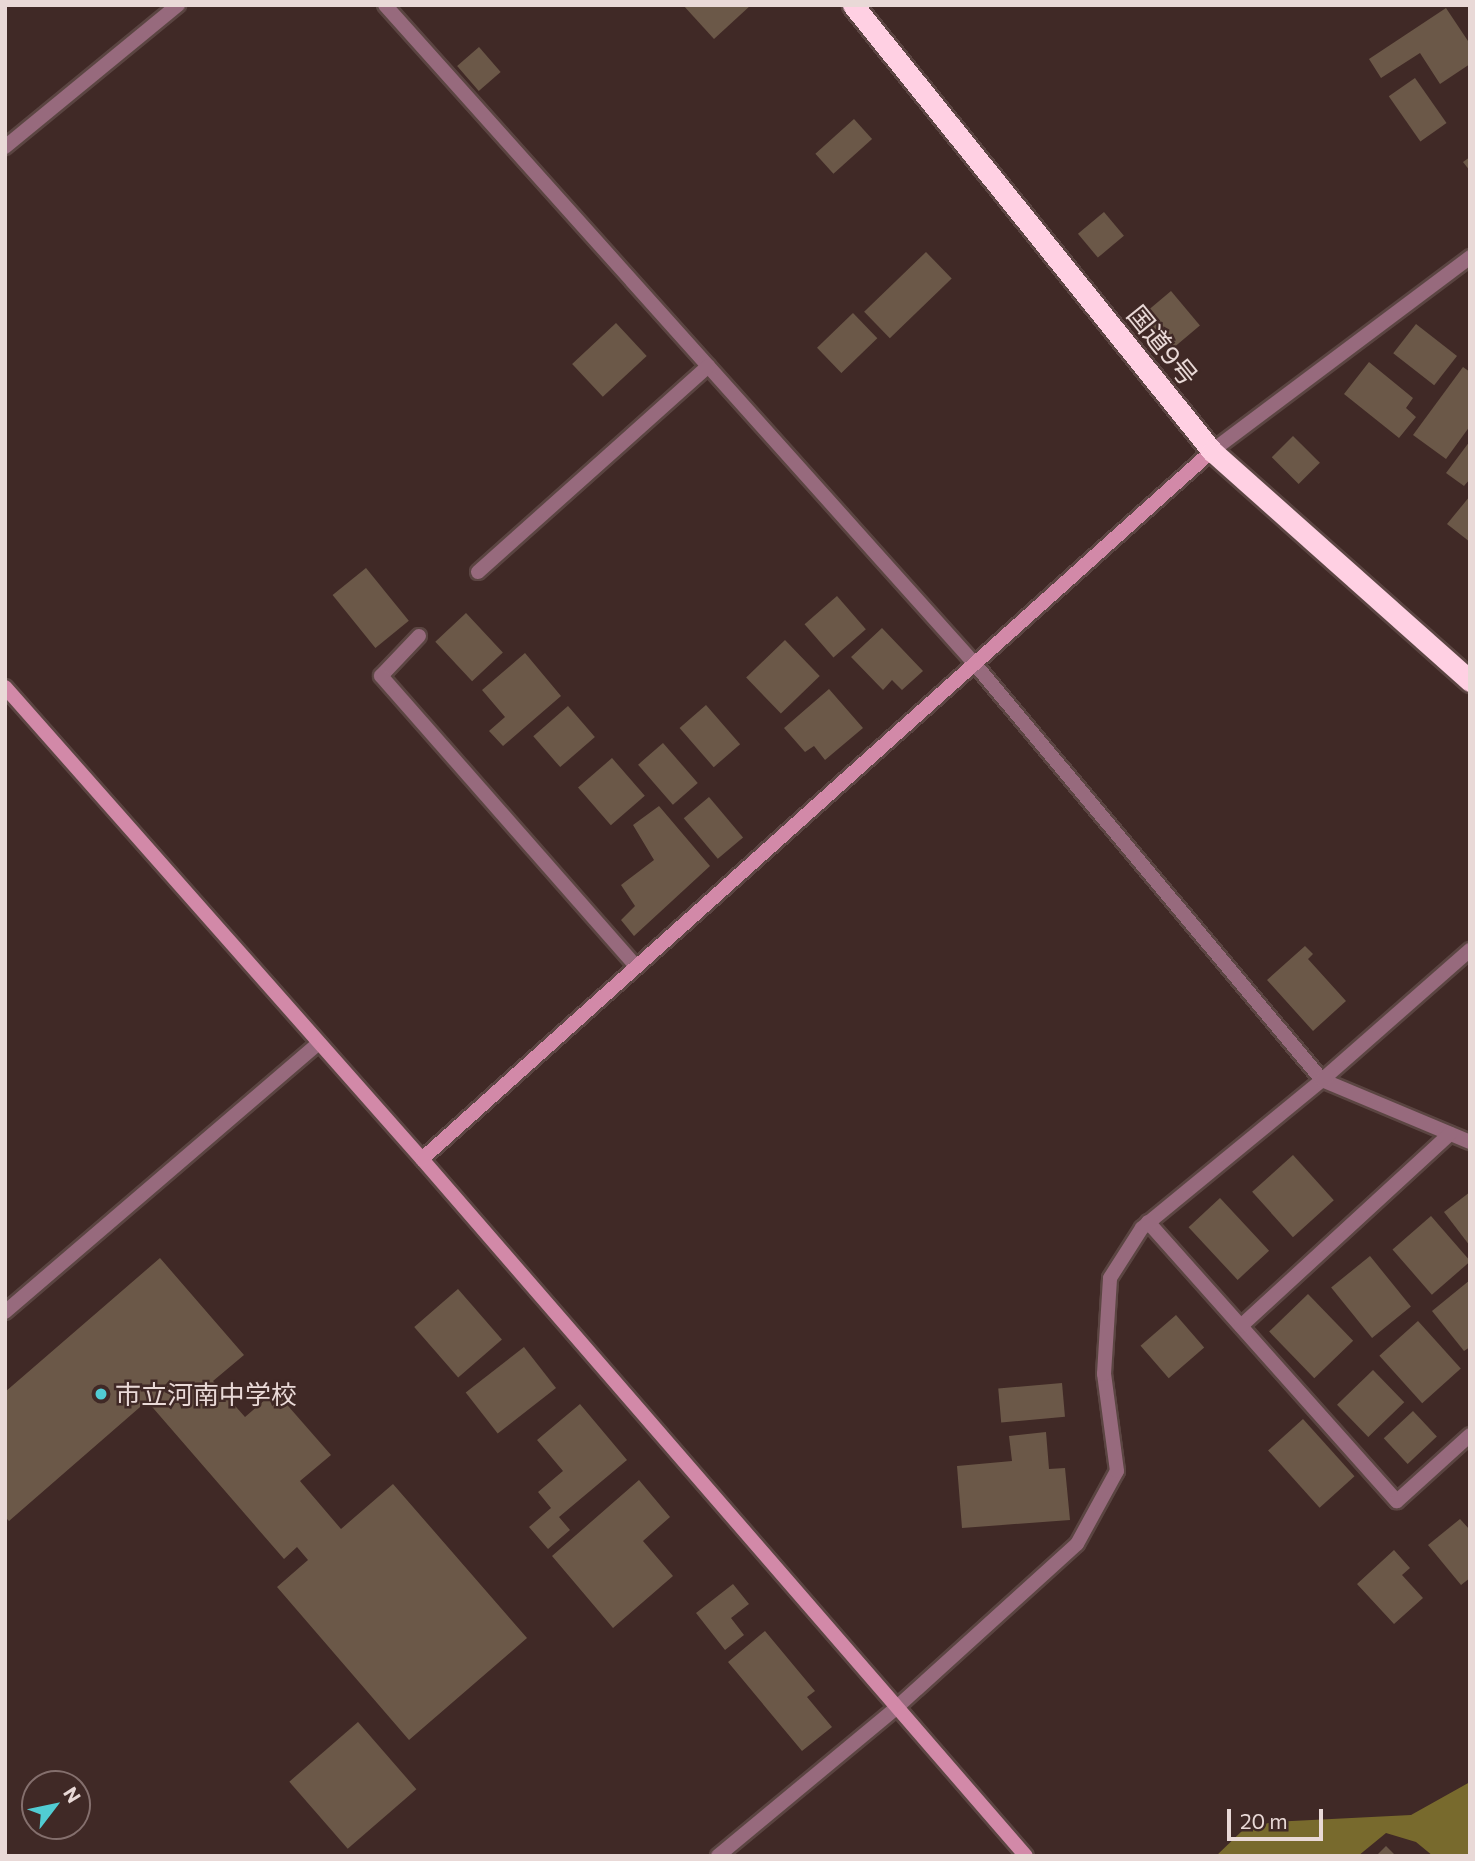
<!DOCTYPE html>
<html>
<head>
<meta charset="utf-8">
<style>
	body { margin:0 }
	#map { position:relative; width:1475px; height:1861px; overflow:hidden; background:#402926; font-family:Commissioner,"Noto Sans JP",sans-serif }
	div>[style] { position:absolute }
	.forest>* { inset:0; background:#786a2d }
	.building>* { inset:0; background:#6b5848; transform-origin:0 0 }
	.roads { filter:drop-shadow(2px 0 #5b4542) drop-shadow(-2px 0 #5b4542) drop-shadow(0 2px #5b4542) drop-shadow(0 -2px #5b4542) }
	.street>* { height:14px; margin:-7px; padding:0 7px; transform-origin:7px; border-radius:7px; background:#976a7d }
	.secondary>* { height:14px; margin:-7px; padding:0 7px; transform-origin:7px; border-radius:7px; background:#d289a8 }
	.highway>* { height:21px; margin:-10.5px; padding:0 10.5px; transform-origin:10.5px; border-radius:10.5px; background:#ffd0e3 }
	.dots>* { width:19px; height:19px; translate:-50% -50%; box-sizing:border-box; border:4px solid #402926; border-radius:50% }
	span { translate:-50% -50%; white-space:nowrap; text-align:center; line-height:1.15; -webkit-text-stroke:5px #402926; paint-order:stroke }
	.street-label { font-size:26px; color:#e9d9d7 }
	.poi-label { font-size:26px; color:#e9d9d7 }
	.left { translate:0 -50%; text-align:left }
	.frame { position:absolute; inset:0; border:7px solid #e9d9d7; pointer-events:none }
	.north { position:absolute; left:21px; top:1770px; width:70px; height:70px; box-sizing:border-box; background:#402926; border:2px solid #846f6d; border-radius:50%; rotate:58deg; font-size:19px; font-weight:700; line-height:28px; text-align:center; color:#e9d9d7 }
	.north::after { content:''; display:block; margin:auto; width:24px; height:32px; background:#51ccd3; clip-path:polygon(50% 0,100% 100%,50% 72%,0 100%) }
	.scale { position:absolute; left:1227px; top:1809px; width:96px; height:32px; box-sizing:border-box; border:4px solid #e9d9d7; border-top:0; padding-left:9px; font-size:21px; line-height:24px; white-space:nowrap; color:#e9d9d7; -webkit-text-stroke:5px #402926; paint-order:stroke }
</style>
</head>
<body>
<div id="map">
	<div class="forest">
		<i style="clip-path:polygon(1470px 1782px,1470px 1856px,1433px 1856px,1416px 1842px,1386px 1833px,1358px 1856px,1216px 1856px,1243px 1830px,1272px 1822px,1411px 1815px)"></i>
	</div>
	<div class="building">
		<i style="clip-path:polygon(683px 5px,751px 5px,714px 39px)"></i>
		<i style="clip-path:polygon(1446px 8px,1470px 44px,1470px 64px,1440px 84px,1420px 53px,1381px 78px,1369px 59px)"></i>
		<i style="left:479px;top:47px;width:33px;height:29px;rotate:49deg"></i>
		<i style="left:1415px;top:78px;width:55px;height:32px;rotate:55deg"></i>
		<i style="left:854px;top:119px;width:27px;height:52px;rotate:48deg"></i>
		<i style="clip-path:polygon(1470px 157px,1470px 171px,1463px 162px)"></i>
		<i style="left:1104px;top:212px;width:31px;height:34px;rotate:50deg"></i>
		<i style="left:926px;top:252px;width:37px;height:86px;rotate:46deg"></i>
		<i style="left:1171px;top:291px;width:45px;height:38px;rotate:50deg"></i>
		<i style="left:853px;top:313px;width:35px;height:50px;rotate:46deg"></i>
		<i style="left:616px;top:323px;width:45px;height:60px;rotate:47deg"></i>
		<i style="left:1416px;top:324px;width:52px;height:37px;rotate:38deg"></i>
		<i style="clip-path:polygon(1369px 362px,1413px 398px,1406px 408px,1416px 417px,1399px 438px,1344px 394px)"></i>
		<i style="clip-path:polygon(1463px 367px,1470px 372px,1470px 426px,1446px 459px,1413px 435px)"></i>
		<i style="left:1293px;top:436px;width:38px;height:30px;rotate:45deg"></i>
		<i style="clip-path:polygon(1470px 441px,1470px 479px,1464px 486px,1446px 473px)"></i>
		<i style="clip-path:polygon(1470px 496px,1470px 542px,1447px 524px)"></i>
		<i style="left:366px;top:568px;width:68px;height:43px;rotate:51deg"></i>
		<i style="left:837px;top:596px;width:44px;height:43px;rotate:49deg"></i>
		<i style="left:466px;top:613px;width:54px;height:42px;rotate:47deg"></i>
		<i style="clip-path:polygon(882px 628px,923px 671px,902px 690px,892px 680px,883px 690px,851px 657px)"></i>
		<i style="left:785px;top:640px;width:50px;height:54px;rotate:46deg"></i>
		<i style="clip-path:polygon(525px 653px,561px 696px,503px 746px,489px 731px,505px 717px,482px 690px)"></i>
		<i style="clip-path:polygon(829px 689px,863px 728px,825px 760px,814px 746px,805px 752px,784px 728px)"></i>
		<i style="left:706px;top:705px;width:52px;height:35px;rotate:49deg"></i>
		<i style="left:568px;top:706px;width:41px;height:46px;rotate:49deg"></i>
		<i style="left:663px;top:743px;width:53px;height:33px;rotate:49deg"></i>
		<i style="left:612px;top:758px;width:50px;height:45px;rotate:49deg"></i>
		<i style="left:709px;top:797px;width:53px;height:33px;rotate:50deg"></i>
		<i style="clip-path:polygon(659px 806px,710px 866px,634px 936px,621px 920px,635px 906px,621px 885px,654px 860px,633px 825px)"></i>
		<i style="clip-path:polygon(1305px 946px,1313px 954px,1308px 959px,1346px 1001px,1313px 1031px,1267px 980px)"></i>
		<i style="left:1293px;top:1155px;width:61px;height:55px;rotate:48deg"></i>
		<i style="clip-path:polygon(1470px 1192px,1470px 1246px,1444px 1212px)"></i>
		<i style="left:1220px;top:1198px;width:72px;height:43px;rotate:47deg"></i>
		<i style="left:1431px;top:1216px;width:60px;height:51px;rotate:49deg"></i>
		<i style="left:1370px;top:1256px;width:65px;height:50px;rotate:51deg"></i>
		<i style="clip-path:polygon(160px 1258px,244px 1355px,213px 1381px,245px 1417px,275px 1391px,331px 1455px,300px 1481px,341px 1529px,393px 1484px,527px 1638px,409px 1740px,277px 1587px,308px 1560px,297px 1547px,284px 1559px,147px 1401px,9px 1521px,5px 1517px,5px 1392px)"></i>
		<i style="clip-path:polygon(1470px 1280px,1470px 1347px,1464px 1351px,1432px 1311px)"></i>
		<i style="left:458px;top:1289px;width:67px;height:58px;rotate:49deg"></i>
		<i style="left:1308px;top:1294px;width:65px;height:54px;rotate:46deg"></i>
		<i style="left:1176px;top:1315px;width:43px;height:47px;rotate:49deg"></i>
		<i style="left:1418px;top:1321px;width:64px;height:52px;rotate:48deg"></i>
		<i style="left:524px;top:1347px;width:52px;height:74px;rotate:52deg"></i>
		<i style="left:1373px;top:1370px;width:45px;height:50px;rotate:46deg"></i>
		<i style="left:1062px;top:1383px;width:34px;height:64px;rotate:85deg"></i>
		<i style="clip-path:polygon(580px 1404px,627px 1460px,559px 1517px,570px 1530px,548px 1549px,529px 1527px,551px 1508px,538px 1492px,563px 1471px,537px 1440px)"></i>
		<i style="left:1413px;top:1411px;width:35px;height:40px;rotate:47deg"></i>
		<i style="left:1303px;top:1419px;width:77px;height:47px;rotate:48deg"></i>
		<i style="clip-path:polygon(1046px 1432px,1049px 1469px,1065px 1468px,1070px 1520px,962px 1528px,957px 1466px,1012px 1461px,1009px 1436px)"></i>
		<i style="clip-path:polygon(639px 1480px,670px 1517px,643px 1541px,673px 1576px,613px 1628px,552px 1556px)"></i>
		<i style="clip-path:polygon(1460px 1519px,1470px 1530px,1470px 1578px,1461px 1585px,1428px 1545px)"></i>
		<i style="clip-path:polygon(1394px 1550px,1410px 1568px,1402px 1575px,1423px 1598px,1394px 1624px,1357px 1584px)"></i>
		<i style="clip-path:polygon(733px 1584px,749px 1604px,731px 1618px,744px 1635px,725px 1650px,696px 1613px)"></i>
		<i style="clip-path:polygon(765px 1631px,815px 1691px,807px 1697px,832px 1727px,802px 1751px,728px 1662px)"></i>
		<i style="left:358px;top:1722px;width:89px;height:91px;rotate:49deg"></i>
		<i style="clip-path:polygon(1386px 1846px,1396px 1856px,1376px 1856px)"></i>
	</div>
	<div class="roads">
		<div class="street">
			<i style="left:385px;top:5px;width:883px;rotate:48.17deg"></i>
			<i style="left:974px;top:663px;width:543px;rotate:50.15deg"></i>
			<i style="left:1322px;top:1080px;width:160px;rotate:22.7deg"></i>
			<i style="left:5px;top:147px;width:224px;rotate:-39.4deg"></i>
			<i style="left:1212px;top:451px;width:323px;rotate:-36.9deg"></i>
			<i style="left:478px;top:572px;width:309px;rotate:-41.8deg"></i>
			<i style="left:419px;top:636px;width:55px;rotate:133.5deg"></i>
			<i style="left:381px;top:676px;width:386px;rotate:48.7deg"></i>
			<i style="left:1148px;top:1222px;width:374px;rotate:48.3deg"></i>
			<i style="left:1397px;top:1501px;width:98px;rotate:-42.1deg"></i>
			<i style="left:5px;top:1312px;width:411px;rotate:-40.6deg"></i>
			<i style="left:1241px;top:1326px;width:284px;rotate:-42.6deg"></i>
			<i style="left:718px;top:1856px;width:231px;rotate:-39.7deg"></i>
			<i style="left:896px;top:1708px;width:244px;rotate:-42.2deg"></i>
			<i style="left:1077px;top:1544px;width:83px;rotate:-61.3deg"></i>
			<i style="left:1117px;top:1471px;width:98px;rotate:-97.6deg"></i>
			<i style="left:1104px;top:1374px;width:96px;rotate:-86.4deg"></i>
			<i style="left:1110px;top:1278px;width:59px;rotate:-57.4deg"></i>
			<i style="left:1142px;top:1228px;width:233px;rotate:-39.4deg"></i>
			<i style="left:1322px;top:1080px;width:197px;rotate:-41.3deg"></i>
		</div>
		<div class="secondary">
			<i style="left:5px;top:687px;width:630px;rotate:48.54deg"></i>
			<i style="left:422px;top:1159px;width:922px;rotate:49.09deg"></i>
			<i style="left:422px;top:1159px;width:1061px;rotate:-41.87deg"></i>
		</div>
		<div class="highway">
			<i style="left:853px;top:5px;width:573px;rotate:51.17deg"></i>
			<i style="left:1212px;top:451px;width:346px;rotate:41.7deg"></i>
		</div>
	</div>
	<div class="dots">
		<i style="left:101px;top:1394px;background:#51ccd3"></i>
	</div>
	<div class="street-label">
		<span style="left:1163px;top:345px;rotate:51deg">国道9号</span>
	</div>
	<div class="poi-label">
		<span class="left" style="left:115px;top:1394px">市立河南中学校</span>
	</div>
	<div class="frame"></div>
	<div class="north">N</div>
	<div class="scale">20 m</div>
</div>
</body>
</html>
